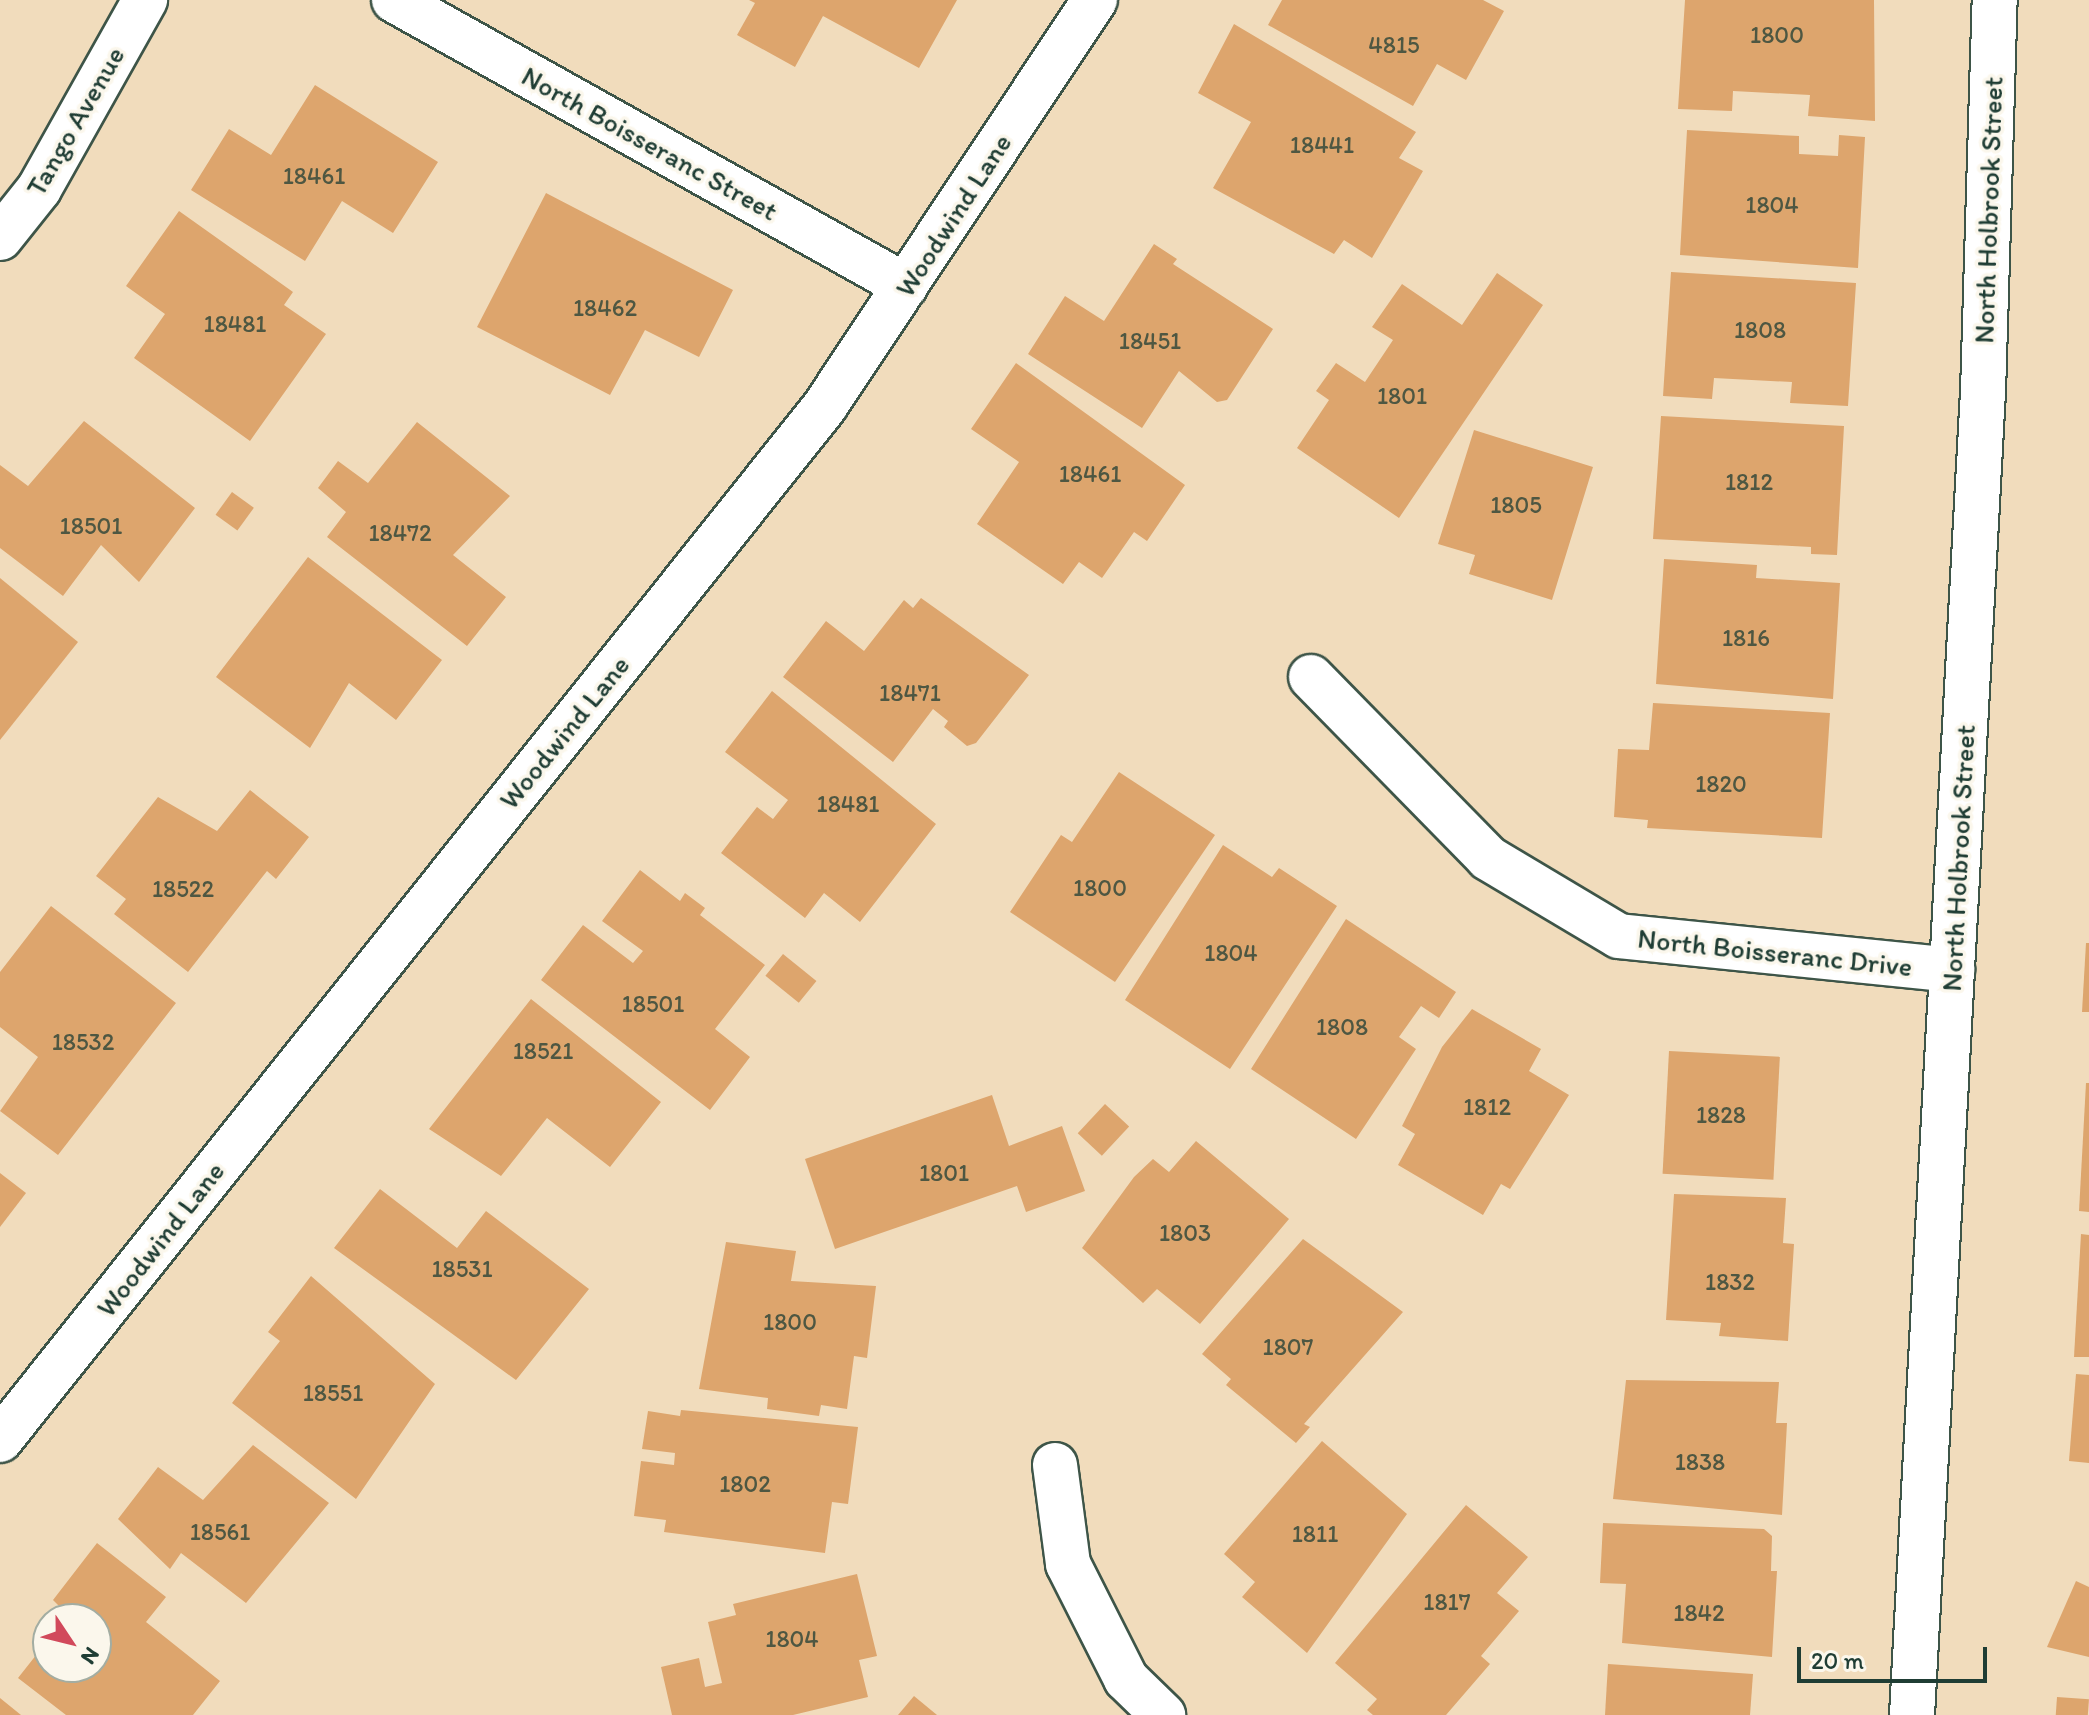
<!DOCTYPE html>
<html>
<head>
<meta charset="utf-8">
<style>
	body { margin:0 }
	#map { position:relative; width:2089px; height:1715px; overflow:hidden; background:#f1dcbc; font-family:Itim,sans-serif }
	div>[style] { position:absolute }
	.building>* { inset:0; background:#dda56d; transform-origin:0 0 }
	.roads { filter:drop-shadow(2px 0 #3e5548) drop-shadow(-2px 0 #3e5548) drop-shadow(0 2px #3e5548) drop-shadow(0 -2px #3e5548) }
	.minor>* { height:44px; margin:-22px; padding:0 22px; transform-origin:22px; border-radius:22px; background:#fff }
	span { translate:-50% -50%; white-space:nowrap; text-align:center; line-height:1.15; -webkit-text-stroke:7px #fbf7ec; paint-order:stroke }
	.number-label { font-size:24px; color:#4e5742 }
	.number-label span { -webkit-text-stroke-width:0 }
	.street-label { font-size:28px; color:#1f3d34 }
	.north { position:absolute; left:32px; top:1603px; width:80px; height:80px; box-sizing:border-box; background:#fbf7ec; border:2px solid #a3ada2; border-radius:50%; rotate:125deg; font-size:22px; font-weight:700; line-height:32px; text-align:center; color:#1f3d34 }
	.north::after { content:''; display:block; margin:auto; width:28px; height:36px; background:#d1495b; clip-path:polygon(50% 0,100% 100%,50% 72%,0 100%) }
	.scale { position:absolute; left:1797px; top:1647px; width:190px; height:36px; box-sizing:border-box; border:4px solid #1f3d34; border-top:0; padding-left:10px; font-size:24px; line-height:28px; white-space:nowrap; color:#1f3d34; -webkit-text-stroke:6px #fbf7ec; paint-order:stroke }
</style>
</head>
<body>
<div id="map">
	<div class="building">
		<i style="clip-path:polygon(749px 0,957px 0,919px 68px,823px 16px,795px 67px,737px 35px,755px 3px)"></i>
		<i style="clip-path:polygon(1282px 0,1483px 0,1504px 11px,1466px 80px,1437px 64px,1413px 106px,1268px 25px)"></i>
		<i style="clip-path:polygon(1685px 0,1874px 0,1875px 121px,1808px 116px,1810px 95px,1733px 91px,1732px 111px,1678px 109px)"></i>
		<i style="clip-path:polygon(1234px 24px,1416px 132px,1399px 158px,1423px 171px,1372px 258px,1344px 240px,1334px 254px,1213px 188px,1251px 122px,1198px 93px)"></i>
		<i style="clip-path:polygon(315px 85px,438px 162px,393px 233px,342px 201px,305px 261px,191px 190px,229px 129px,271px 155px)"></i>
		<i style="clip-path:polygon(1687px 130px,1799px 136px,1799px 154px,1838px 156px,1839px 135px,1865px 137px,1858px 268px,1680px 255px)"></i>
		<i style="clip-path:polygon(546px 193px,733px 290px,699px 357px,645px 330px,610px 395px,477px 327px)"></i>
		<i style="clip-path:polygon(179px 211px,293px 292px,284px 305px,326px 334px,250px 441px,134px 358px,165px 314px,126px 286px)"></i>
		<i style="clip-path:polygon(1154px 244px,1177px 259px,1173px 264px,1273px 329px,1227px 400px,1217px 402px,1179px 371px,1142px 428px,1028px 354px,1065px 296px,1104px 321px)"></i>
		<i style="clip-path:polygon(1671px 272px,1856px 283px,1848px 406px,1790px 403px,1792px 382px,1714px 378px,1712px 399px,1663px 396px)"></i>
		<i style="clip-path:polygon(1497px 273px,1543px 305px,1399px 518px,1297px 448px,1329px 400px,1316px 391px,1336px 363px,1365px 382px,1393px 340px,1372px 327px,1402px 284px,1462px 325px)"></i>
		<i style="clip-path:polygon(1016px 363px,1185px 485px,1147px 541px,1134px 532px,1102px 578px,1079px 562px,1063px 584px,977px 524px,1019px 462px,971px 429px)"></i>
		<i style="clip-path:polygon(1661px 416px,1844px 426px,1837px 555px,1811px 554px,1811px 547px,1653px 539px)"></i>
		<i style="clip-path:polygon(84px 421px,195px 508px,139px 582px,101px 545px,63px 596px,0 548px,0 465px,28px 486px)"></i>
		<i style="clip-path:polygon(417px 422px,510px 496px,453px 555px,506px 597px,467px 646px,327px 537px,346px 512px,318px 488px,338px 461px,368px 483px)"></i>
		<i style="clip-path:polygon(1474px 430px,1593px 467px,1552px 600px,1469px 574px,1475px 555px,1438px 544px)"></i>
		<i style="left:232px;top:492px;width:27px;height:28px;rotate:36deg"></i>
		<i style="clip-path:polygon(308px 557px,442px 660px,396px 720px,349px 683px,310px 748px,216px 677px)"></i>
		<i style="clip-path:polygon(1664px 559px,1757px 565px,1756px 578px,1840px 583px,1833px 699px,1656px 684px)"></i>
		<i style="clip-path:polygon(0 578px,78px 642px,0 740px)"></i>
		<i style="clip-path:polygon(921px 598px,1029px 675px,976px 743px,967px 746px,944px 727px,948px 721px,933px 709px,893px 762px,783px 677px,826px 621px,864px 651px,904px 600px,913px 608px)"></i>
		<i style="clip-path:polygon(772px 691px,936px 824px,860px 922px,824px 893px,805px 918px,721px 853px,757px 807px,773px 819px,788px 800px,725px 752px)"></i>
		<i style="clip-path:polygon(1653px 703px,1830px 713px,1822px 838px,1647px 828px,1648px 820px,1614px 817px,1618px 749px,1649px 750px)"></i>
		<i style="clip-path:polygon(1119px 772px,1215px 835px,1115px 982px,1010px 912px,1061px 835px,1072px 842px)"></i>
		<i style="clip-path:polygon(250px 790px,309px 837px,276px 879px,267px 871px,188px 972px,114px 914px,126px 899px,96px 876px,158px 797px,217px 831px)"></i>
		<i style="clip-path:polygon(1223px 845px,1272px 877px,1279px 868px,1337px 906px,1230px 1069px,1125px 1000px)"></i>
		<i style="clip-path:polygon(640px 870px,680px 901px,685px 893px,705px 908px,700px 915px,765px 965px,715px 1029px,750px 1057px,710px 1110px,541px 980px,583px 925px,633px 963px,643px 951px,602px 921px)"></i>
		<i style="clip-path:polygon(51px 906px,176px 1003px,58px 1155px,0 1111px,38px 1057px,0 1027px,0 972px)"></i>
		<i style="clip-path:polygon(1346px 919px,1456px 992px,1439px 1018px,1421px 1006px,1399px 1037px,1416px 1049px,1356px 1139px,1251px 1069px)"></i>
		<i style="clip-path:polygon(2086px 943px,2089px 943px,2089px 1012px,2082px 1012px)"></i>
		<i style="left:783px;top:954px;width:43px;height:28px;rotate:39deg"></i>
		<i style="clip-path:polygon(531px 999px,661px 1102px,610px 1167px,547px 1118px,501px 1176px,429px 1129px)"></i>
		<i style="clip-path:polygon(1472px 1009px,1541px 1049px,1529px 1071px,1569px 1095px,1510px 1189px,1501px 1184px,1483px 1215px,1398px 1165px,1415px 1134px,1402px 1126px,1442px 1047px)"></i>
		<i style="left:1669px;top:1051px;width:111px;height:123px;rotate:3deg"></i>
		<i style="clip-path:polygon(2086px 1083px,2089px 1083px,2089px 1212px,2079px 1211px)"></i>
		<i style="clip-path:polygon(992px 1095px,1009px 1146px,1062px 1126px,1085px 1191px,1026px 1212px,1017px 1186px,835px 1249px,805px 1159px)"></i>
		<i style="left:1105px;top:1104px;width:33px;height:40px;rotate:43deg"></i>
		<i style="clip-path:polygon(1196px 1141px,1289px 1219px,1200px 1324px,1157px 1289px,1143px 1303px,1082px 1248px,1134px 1177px,1153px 1159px,1169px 1172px)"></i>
		<i style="clip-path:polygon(0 1173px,26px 1193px,0 1227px)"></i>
		<i style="clip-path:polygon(380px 1189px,457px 1248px,486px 1211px,589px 1289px,516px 1380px,334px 1248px)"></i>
		<i style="clip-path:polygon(1674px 1194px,1786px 1198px,1783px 1243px,1794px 1244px,1788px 1341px,1719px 1336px,1721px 1323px,1666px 1320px)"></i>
		<i style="clip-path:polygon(2081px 1234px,2089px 1235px,2089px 1357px,2074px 1357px)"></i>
		<i style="clip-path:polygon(1303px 1239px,1403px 1312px,1304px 1424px,1310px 1427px,1296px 1443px,1226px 1385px,1231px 1379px,1202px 1354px)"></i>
		<i style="clip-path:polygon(726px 1242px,796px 1251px,791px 1281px,876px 1286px,867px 1358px,854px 1356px,847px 1409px,821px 1405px,819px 1416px,767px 1409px,768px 1398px,699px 1389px)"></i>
		<i style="clip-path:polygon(311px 1276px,435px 1384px,356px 1499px,232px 1403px,280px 1341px,268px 1332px)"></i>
		<i style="clip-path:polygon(2076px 1374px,2089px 1375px,2089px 1463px,2069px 1461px)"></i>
		<i style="clip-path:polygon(1626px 1380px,1779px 1382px,1776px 1423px,1787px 1423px,1782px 1515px,1613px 1499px)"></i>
		<i style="clip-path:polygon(681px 1410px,858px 1427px,848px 1504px,832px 1502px,825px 1553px,664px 1532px,666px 1520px,634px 1516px,641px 1461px,674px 1465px,675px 1453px,642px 1449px,648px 1411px,680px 1416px)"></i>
		<i style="clip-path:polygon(1322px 1441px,1407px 1514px,1307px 1653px,1242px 1597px,1255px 1582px,1224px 1554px)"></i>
		<i style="clip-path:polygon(253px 1445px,329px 1503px,246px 1603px,181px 1553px,170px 1569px,118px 1519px,158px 1467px,203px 1500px)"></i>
		<i style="clip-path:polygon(1466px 1505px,1528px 1557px,1497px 1593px,1519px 1611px,1481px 1656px,1490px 1664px,1446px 1715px,1373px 1715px,1367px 1710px,1377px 1699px,1335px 1663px)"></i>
		<i style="clip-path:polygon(1603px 1523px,1764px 1529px,1772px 1536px,1771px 1571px,1777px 1571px,1772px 1657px,1622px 1643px,1626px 1584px,1600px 1583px)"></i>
		<i style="clip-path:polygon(97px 1543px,166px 1597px,146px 1622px,220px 1681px,193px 1715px,66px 1715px,18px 1678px,48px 1640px,48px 1667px,96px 1667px,96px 1619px,72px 1619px,53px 1600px)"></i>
		<i style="clip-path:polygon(857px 1574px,877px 1656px,859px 1660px,868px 1697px,793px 1715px,672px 1715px,661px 1667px,699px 1658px,705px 1687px,722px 1683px,708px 1622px,736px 1615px,733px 1604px)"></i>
		<i style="clip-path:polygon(2076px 1581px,2089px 1587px,2089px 1657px,2047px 1647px)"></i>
		<i style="clip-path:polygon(1608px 1664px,1753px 1674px,1750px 1715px,1605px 1715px)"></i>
		<i style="clip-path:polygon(914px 1696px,937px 1715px,898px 1715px)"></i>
		<i style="left:2057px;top:1697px;width:32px;height:18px;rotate:4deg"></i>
		<i style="clip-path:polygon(0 1698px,21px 1715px,0 1715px)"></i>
	</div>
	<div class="roads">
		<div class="minor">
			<i style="left:394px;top:0;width:586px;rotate:29.19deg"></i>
			<i style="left:0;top:238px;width:63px;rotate:-51.5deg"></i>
			<i style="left:39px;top:189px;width:217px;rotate:-60.7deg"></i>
			<i style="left:1311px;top:677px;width:253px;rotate:45.6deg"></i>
			<i style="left:1488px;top:858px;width:152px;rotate:30.8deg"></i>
			<i style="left:1619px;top:936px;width:335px;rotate:5.8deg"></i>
			<i style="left:0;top:1440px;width:1323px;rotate:-51.41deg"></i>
			<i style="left:825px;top:406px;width:488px;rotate:-56.4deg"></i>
			<i style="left:1055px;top:1465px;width:100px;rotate:82.5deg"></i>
			<i style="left:1068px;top:1564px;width:129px;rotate:63.2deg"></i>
			<i style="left:1126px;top:1679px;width:52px;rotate:44.2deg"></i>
			<i style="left:1912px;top:1715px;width:1324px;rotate:-86.93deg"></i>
			<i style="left:1983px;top:393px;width:393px;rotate:-88.3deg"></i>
		</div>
	</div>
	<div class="number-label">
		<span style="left:1777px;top:35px">1800</span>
		<span style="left:1394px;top:45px">4815</span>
		<span style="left:1322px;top:145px">18441</span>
		<span style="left:314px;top:176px">18461</span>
		<span style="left:1772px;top:205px">1804</span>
		<span style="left:605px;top:308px">18462</span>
		<span style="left:235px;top:324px">18481</span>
		<span style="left:1760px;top:330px">1808</span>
		<span style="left:1150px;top:341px">18451</span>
		<span style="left:1402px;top:396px">1801</span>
		<span style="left:1090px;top:474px">18461</span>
		<span style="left:1749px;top:482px">1812</span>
		<span style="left:1516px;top:505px">1805</span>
		<span style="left:91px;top:526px">18501</span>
		<span style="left:400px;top:533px">18472</span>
		<span style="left:1746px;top:638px">1816</span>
		<span style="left:910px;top:693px">18471</span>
		<span style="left:1721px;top:784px">1820</span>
		<span style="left:848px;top:804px">18481</span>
		<span style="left:1100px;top:888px">1800</span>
		<span style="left:183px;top:889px">18522</span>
		<span style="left:1231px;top:953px">1804</span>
		<span style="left:653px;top:1004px">18501</span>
		<span style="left:1342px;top:1027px">1808</span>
		<span style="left:83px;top:1042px">18532</span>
		<span style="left:543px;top:1051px">18521</span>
		<span style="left:1487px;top:1107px">1812</span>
		<span style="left:1721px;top:1115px">1828</span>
		<span style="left:944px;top:1173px">1801</span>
		<span style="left:1185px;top:1233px">1803</span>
		<span style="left:462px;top:1269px">18531</span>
		<span style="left:1730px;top:1282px">1832</span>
		<span style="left:790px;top:1322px">1800</span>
		<span style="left:1288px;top:1347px">1807</span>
		<span style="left:333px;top:1393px">18551</span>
		<span style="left:1700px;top:1462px">1838</span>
		<span style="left:745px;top:1484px">1802</span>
		<span style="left:220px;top:1532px">18561</span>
		<span style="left:1315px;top:1534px">1811</span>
		<span style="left:1447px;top:1602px">1817</span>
		<span style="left:1699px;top:1613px">1842</span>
		<span style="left:792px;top:1639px">1804</span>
	</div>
	<div class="street-label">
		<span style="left:75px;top:121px;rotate:-60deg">Tango Avenue</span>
		<span style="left:650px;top:143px;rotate:29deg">North Boisseranc Street</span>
		<span style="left:1988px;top:210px;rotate:-88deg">North Holbrook Street</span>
		<span style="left:953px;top:215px;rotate:-57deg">Woodwind Lane</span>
		<span style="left:564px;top:732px;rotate:-51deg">Woodwind Lane</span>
		<span style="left:1958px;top:858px;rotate:-87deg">North Holbrook Street</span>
		<span style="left:1775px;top:952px;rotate:6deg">North Boisseranc Drive</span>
		<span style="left:160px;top:1239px;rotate:-52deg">Woodwind Lane</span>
	</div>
	<div class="north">N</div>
	<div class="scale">20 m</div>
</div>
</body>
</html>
